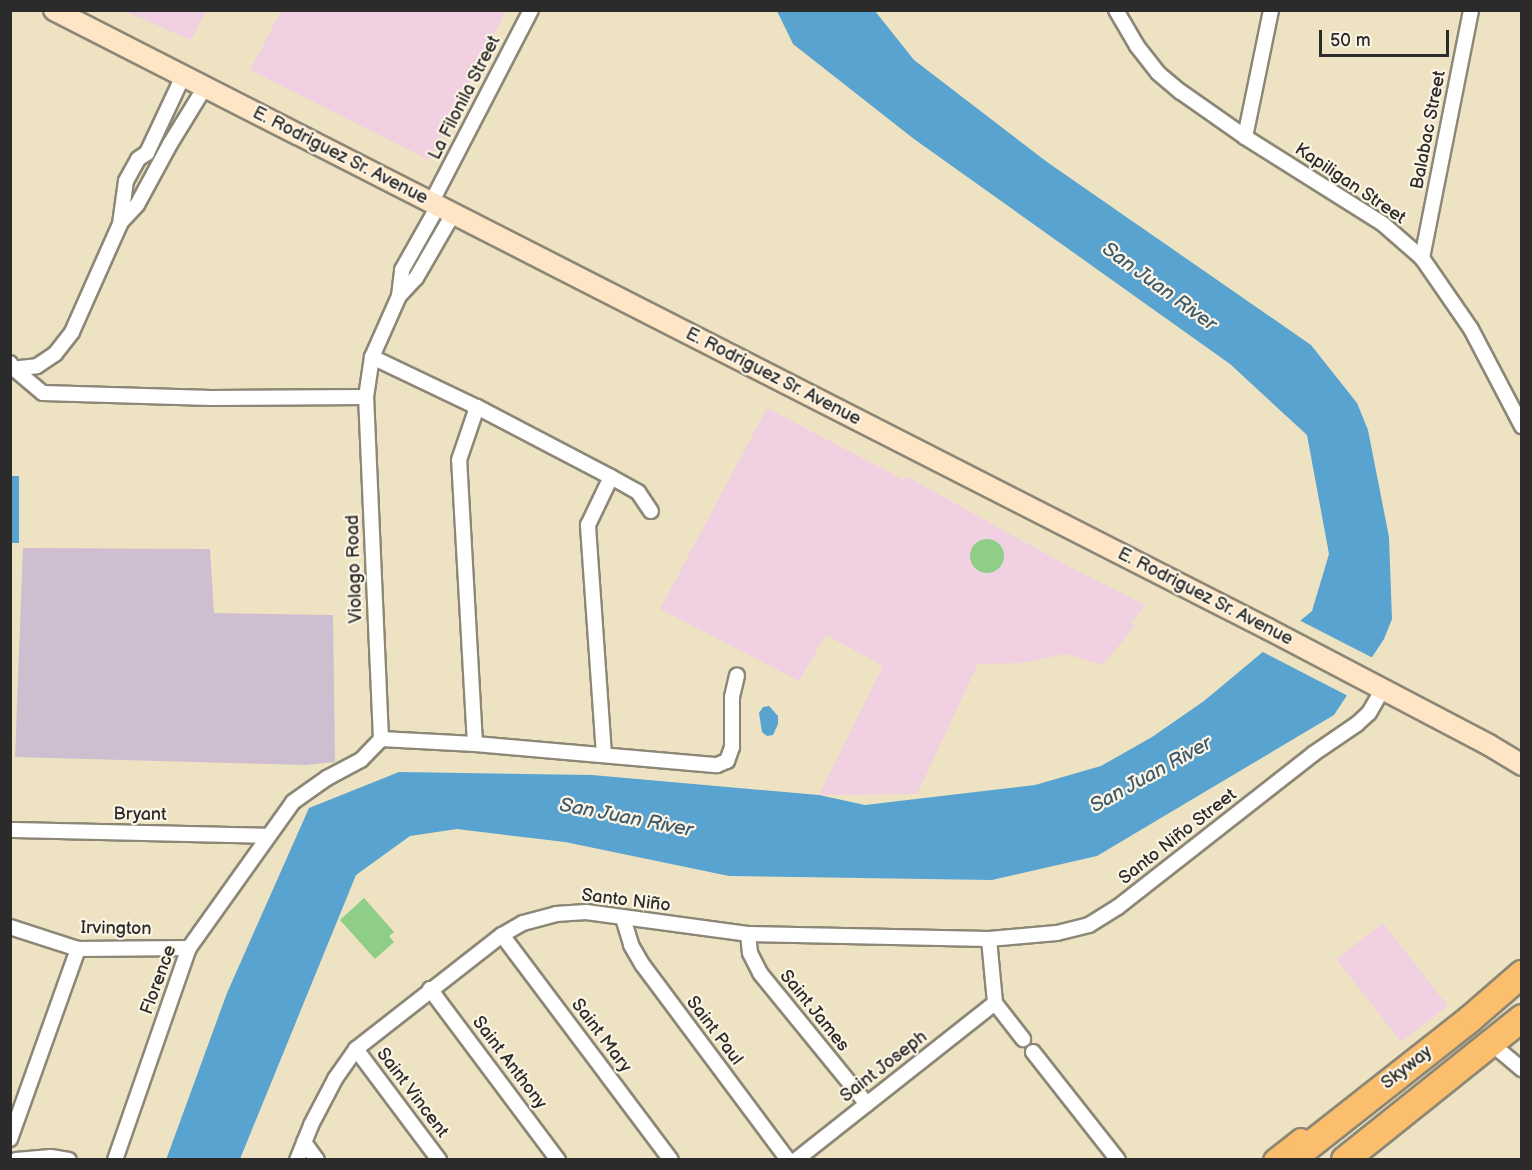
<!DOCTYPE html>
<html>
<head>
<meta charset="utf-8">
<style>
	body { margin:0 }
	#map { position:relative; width:1532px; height:1170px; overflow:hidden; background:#ede3c2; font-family:"Balsamiq Sans",sans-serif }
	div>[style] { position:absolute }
	.built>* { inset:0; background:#f1d0e2; transform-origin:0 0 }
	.industrial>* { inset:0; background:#cebed0 }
	.green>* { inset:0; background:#8ece86 }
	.round { border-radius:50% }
	.water>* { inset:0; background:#59a3d0; transform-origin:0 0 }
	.pier>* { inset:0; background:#ede3c2 }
	.roads { filter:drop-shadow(2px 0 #8c8776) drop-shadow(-2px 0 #8c8776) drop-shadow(0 2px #8c8776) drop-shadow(0 -2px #8c8776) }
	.minor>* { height:14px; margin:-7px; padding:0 7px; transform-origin:7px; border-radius:7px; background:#fff }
	.secondary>* { height:20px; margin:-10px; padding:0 10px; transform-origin:10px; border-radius:10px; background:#fde5c5 }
	.primary>* { height:21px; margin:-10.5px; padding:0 10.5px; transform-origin:10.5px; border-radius:10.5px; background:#fabe6d }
	.motorway>* { height:26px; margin:-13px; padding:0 13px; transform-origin:13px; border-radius:13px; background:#fabe6d }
	span { translate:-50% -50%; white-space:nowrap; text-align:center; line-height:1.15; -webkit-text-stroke:4.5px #fcf5e5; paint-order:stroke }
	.street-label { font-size:18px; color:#2b2b2b }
	.water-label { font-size:20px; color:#3d5b6d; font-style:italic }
	.frame { position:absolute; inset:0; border:12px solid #2b2b2b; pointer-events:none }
	.scale { position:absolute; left:1319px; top:30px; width:130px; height:27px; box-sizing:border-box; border:3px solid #2b2b2b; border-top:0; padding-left:8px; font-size:18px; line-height:21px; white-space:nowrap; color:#2b2b2b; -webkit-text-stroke:4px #fcf5e5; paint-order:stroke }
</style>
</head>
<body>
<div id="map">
	<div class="built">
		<i style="clip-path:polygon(124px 11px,206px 11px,191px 40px)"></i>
		<i style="clip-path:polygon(281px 11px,281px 10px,506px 11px,429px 160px,250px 70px)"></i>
		<i style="clip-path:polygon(767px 408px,904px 480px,906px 476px,1070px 567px,1146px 605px,1131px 622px,1135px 626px,1103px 665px,1066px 654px,1022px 663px,978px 664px,917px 794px,819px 795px,883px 666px,826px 635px,799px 681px,660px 609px)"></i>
		<i style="left:1383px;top:923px;width:105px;height:59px;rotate:52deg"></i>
	</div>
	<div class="industrial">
		<i style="clip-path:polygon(23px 548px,210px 549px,214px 613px,333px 615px,335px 762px,305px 765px,15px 757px)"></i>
	</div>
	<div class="green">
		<i class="round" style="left:970px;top:539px;width:34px;height:34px"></i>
		<i style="clip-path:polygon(364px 898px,394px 932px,389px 936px,394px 942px,375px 959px,340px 920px)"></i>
	</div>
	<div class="water">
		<i style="clip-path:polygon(777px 11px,875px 11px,914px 60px,1047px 162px,1311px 345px,1357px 403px,1368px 430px,1389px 537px,1392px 619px,1384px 639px,1334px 715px,1097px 856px,992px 880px,729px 876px,565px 842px,457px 829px,410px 836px,356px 875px,240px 1159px,166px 1160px,227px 993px,309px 808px,399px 772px,592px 775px,819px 795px,865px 805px,1035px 785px,1101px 766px,1152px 737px,1204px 701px,1312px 611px,1329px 554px,1307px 435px,1230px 364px,914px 139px,793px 44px)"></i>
		<i style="left:10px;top:476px;width:9px;height:67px"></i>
		<i style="clip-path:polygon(769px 706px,778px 716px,778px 724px,773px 735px,767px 736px,762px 732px,759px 713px,763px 707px)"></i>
	</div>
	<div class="pier">
		<i style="clip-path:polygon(1297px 619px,1373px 658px,1350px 697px,1259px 650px)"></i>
	</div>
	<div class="roads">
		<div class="minor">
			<i style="left:1116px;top:10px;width:42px;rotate:59.7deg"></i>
			<i style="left:1137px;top:46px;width:34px;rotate:52deg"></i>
			<i style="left:1158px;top:73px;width:30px;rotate:40deg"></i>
			<i style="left:1181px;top:92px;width:78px;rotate:35.1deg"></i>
			<i style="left:1245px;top:137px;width:163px;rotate:32.2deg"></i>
			<i style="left:1383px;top:224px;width:52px;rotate:41.1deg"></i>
			<i style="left:1422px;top:258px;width:86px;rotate:55.4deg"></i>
			<i style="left:1471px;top:329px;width:110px;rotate:62.3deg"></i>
			<i style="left:1245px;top:137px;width:130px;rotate:-78.4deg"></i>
			<i style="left:431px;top:203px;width:217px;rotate:-62.6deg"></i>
			<i style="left:121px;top:222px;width:23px;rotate:-47deg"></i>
			<i style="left:137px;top:205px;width:69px;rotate:-61.6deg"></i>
			<i style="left:170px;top:144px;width:67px;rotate:-58.4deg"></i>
			<i style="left:1422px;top:258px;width:253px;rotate:-78.8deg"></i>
			<i style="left:399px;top:296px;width:25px;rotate:-47deg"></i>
			<i style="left:416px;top:278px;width:74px;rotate:-60deg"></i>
			<i style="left:372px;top:357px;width:116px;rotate:25.5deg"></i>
			<i style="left:477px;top:407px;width:151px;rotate:27.6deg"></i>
			<i style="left:611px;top:477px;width:31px;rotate:29deg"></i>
			<i style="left:638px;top:492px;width:23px;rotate:56deg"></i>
			<i style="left:10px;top:363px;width:6px;rotate:59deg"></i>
			<i style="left:13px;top:368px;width:39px;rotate:40deg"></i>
			<i style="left:43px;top:393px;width:168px;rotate:1.7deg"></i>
			<i style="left:211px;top:398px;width:155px;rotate:-0.4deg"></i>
			<i style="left:10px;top:369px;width:27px;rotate:-6deg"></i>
			<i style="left:37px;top:366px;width:22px;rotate:-34deg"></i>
			<i style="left:55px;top:354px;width:28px;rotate:-52deg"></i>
			<i style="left:72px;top:332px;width:118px;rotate:-66deg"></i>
			<i style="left:120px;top:224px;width:43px;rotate:-82.1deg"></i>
			<i style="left:126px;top:181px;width:25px;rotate:-61deg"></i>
			<i style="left:138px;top:159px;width:11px;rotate:-34deg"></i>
			<i style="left:147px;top:153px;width:85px;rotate:-64.9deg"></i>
			<i style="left:381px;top:739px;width:94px;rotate:3deg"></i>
			<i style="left:475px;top:744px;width:243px;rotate:5deg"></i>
			<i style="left:717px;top:765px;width:11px;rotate:-22deg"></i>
			<i style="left:727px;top:761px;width:15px;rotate:-70deg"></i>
			<i style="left:732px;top:747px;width:50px;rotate:-90deg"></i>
			<i style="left:732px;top:697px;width:22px;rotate:-77deg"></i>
			<i style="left:475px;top:744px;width:284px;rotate:-93.2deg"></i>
			<i style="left:459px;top:460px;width:56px;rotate:-71.2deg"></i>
			<i style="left:604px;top:755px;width:231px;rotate:-94deg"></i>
			<i style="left:588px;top:525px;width:53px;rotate:-64.4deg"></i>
			<i style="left:10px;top:830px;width:258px;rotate:1.3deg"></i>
			<i style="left:623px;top:918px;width:28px;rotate:73deg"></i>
			<i style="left:631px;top:945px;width:22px;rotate:60deg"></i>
			<i style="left:642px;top:964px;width:244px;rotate:53.3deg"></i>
			<i style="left:10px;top:927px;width:71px;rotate:17.9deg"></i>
			<i style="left:78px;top:949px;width:111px;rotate:-0.5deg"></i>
			<i style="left:748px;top:934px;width:19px;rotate:84deg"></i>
			<i style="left:750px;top:953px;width:22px;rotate:63deg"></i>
			<i style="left:760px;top:973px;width:169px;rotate:50.8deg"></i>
			<i style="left:502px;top:935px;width:281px;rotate:53.1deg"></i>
			<i style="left:989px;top:939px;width:64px;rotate:84.6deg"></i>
			<i style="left:995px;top:1003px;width:46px;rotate:52.1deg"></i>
			<i style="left:430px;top:989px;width:214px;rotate:53.2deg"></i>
			<i style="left:356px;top:1049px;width:139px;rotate:53.2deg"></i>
			<i style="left:1499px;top:1050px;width:30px;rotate:40deg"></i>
			<i style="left:1033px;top:1052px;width:137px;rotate:51.8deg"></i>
			<i style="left:10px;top:1139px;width:202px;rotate:-70.3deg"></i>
			<i style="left:304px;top:1142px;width:22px;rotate:54deg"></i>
			<i style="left:16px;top:1160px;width:35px;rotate:-5deg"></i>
			<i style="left:51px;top:1157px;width:18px;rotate:9deg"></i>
			<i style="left:115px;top:1160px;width:225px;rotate:-70.8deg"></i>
			<i style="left:189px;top:948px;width:179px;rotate:-54.5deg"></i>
			<i style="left:293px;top:802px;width:42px;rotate:-35.2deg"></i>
			<i style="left:327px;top:778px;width:38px;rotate:-28deg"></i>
			<i style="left:361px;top:760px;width:29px;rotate:-46deg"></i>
			<i style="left:381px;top:739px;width:342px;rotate:-92.5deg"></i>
			<i style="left:366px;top:397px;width:40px;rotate:-81.5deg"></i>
			<i style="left:372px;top:357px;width:67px;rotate:-66.1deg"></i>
			<i style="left:399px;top:296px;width:26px;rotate:-83deg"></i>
			<i style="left:402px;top:270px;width:73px;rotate:-60.6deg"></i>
			<i style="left:297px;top:1160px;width:38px;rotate:-68deg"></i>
			<i style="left:311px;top:1125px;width:52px;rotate:-62.4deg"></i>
			<i style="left:335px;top:1079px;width:37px;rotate:-55deg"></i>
			<i style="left:356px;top:1049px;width:185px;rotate:-38deg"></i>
			<i style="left:502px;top:935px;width:24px;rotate:-30deg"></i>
			<i style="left:523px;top:923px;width:34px;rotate:-15deg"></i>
			<i style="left:556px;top:914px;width:30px;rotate:-4deg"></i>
			<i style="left:586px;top:912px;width:163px;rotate:7.7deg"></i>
			<i style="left:748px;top:934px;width:241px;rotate:1.2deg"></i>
			<i style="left:989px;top:939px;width:68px;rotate:-5deg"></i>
			<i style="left:1057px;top:933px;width:33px;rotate:-14deg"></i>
			<i style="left:1089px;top:925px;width:34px;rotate:-32deg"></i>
			<i style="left:1118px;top:907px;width:248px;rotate:-38.1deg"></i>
			<i style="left:1313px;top:754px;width:53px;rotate:-34.3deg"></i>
			<i style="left:1357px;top:724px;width:16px;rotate:-43deg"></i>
			<i style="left:1369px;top:713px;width:28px;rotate:-60deg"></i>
			<i style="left:796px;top:1160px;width:253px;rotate:-38.3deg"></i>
		</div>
		<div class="secondary">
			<i style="left:54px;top:10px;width:1363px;rotate:27.02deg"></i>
			<i style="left:1268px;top:629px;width:250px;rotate:27.7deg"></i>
			<i style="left:1489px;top:745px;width:39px;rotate:31deg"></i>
		</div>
		<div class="primary">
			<i style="left:1274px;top:1160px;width:34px;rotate:-38deg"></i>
		</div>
		<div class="motorway">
			<i style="left:1291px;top:1160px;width:228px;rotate:-38.2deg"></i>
			<i style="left:1470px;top:1019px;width:69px;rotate:-40.9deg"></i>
			<i style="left:1345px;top:1160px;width:227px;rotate:-38.7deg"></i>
		</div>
	</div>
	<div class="street-label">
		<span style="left:465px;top:98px;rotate:-63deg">La Filonila Street</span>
		<span style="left:1429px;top:130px;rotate:-79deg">Balabac Street</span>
		<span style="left:340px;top:156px;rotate:27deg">E. Rodriguez Sr. Avenue</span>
		<span style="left:1350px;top:184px;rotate:34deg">Kapiligan Street</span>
		<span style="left:773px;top:377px;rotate:27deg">E. Rodriguez Sr. Avenue</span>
		<span style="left:355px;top:569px;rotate:-92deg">Violago Road</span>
		<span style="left:1205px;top:597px;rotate:27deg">E. Rodriguez Sr. Avenue</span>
		<span style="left:140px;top:815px;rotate:1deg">Bryant</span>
		<span style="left:1178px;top:837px;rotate:-38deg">Santo Niño Street</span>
		<span style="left:626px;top:901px;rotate:7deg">Santo Niño</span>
		<span style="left:116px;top:929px;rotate:1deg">Irvington</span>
		<span style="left:159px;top:980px;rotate:-70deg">Florence</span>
		<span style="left:814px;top:1011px;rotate:51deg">Saint James</span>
		<span style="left:714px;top:1031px;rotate:53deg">Saint Paul</span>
		<span style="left:601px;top:1036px;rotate:53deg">Saint Mary</span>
		<span style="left:509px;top:1063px;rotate:53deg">Saint Anthony</span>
		<span style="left:884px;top:1067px;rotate:-38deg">Saint Joseph</span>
		<span style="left:1407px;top:1068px;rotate:-38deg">Skyway</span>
		<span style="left:412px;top:1093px;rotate:53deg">Saint Vincent</span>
	</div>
	<div class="water-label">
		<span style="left:1159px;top:287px;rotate:36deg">San Juan River</span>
		<span style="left:1151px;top:775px;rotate:-29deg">San Juan River</span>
		<span style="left:626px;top:818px;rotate:11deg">San Juan River</span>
	</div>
	<div class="frame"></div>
	<div class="scale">50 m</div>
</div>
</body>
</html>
